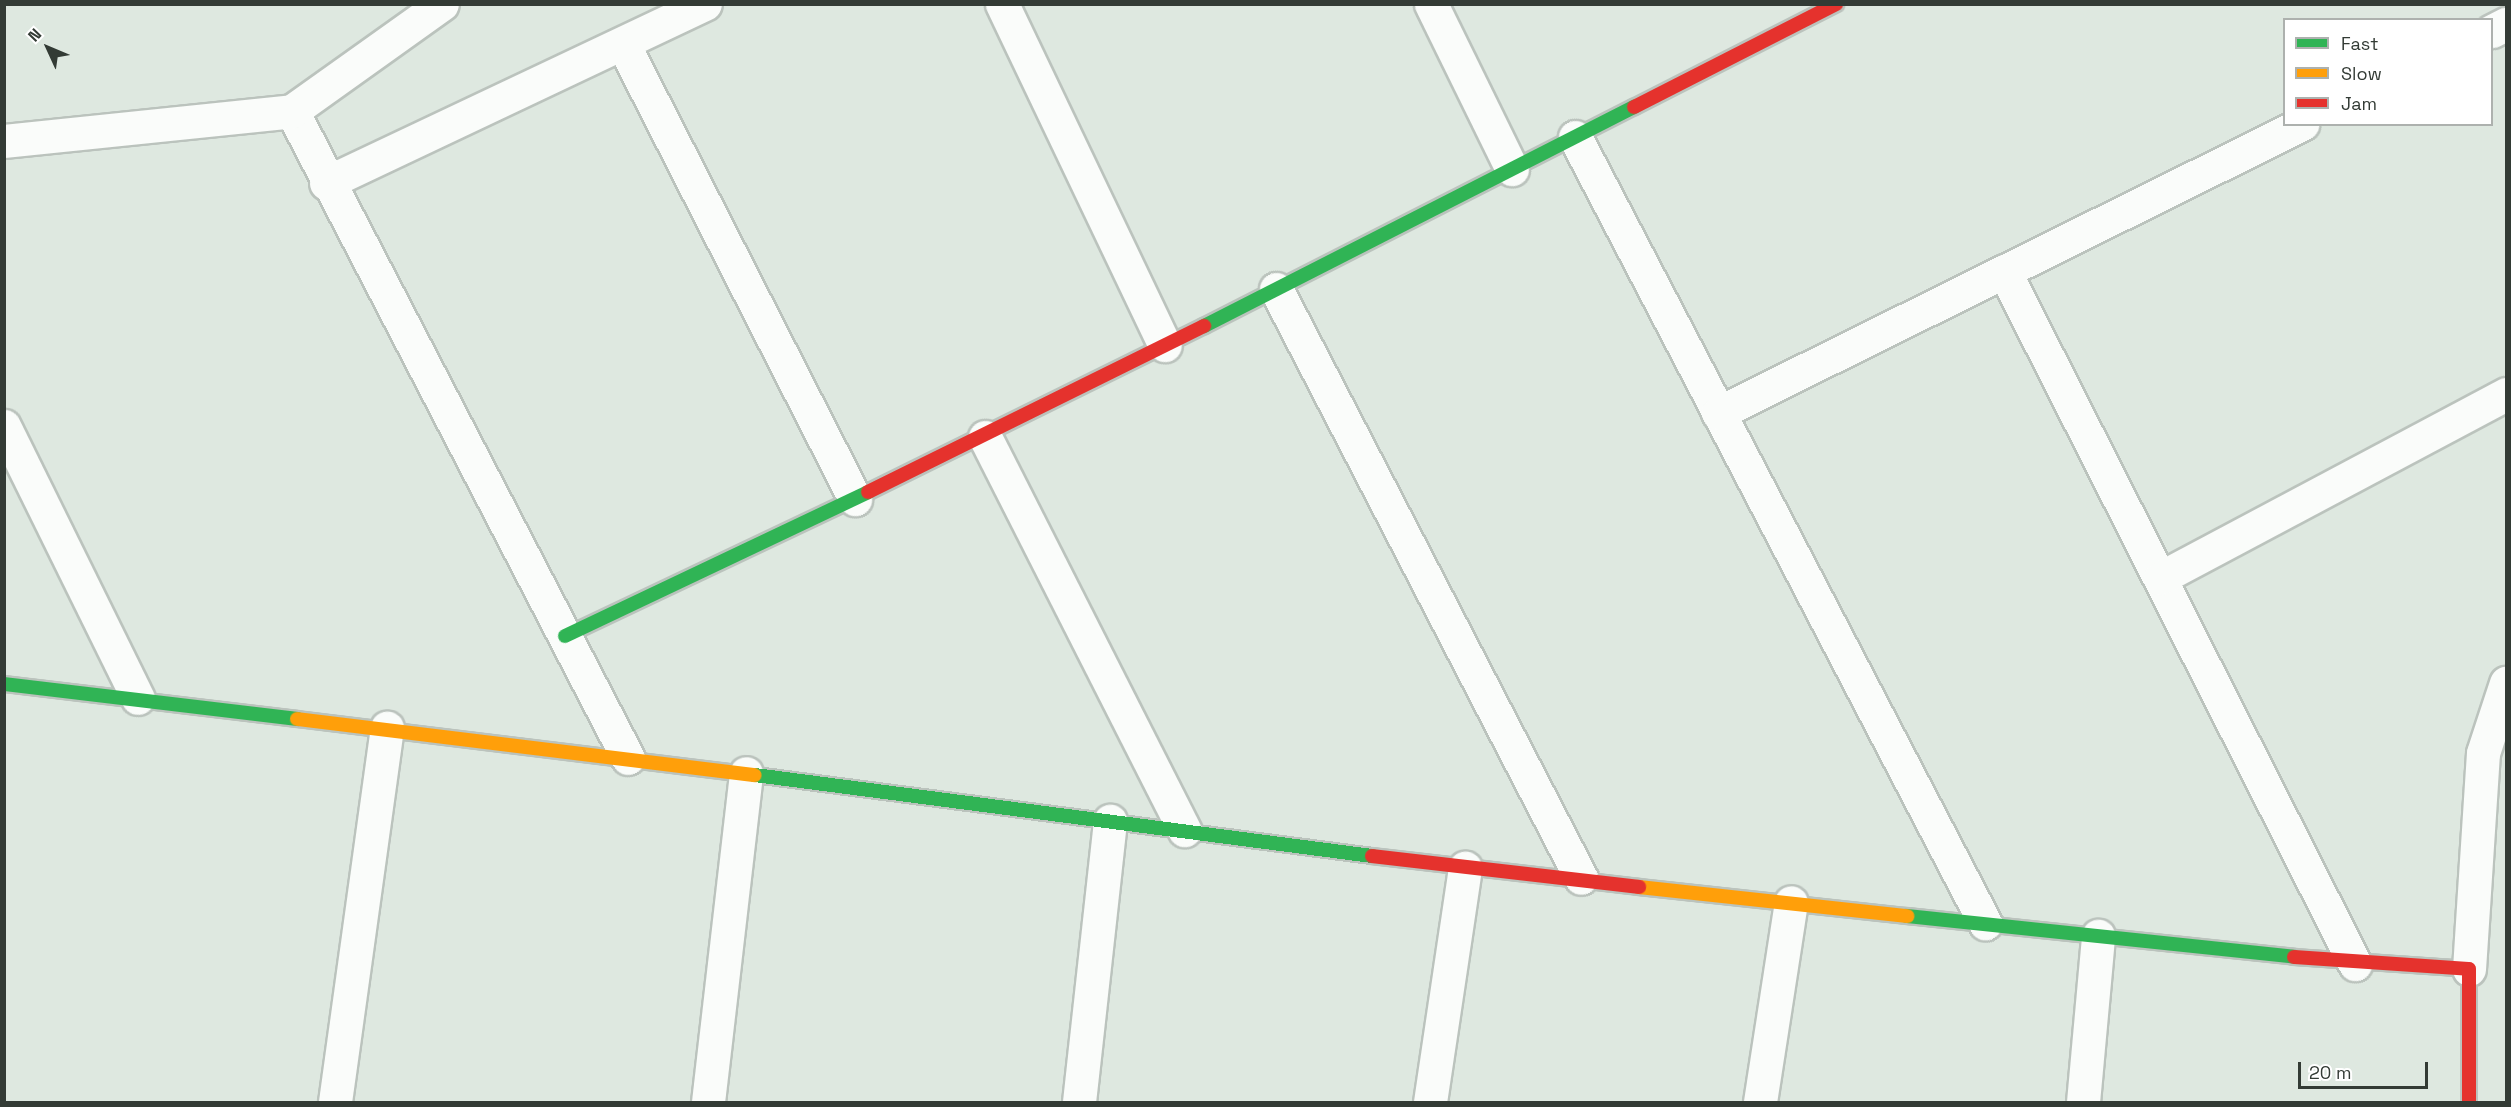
<!DOCTYPE html>
<html>
<head>
<meta charset="utf-8">
<style>
	body { margin:0 }
	#map { position:relative; width:2511px; height:1107px; overflow:hidden; background:#dee8e0; font-family:"Space Grotesk",sans-serif }
	div>[style] { position:absolute }
	.roads { filter:drop-shadow(2px 0 #bbc3bd) drop-shadow(-2px 0 #bbc3bd) drop-shadow(0 2px #bbc3bd) drop-shadow(0 -2px #bbc3bd) }
	.street>* { height:33px; margin:-16.5px; padding:0 16.5px; transform-origin:16.5px; border-radius:16.5px; background:#fafcfa }
	.fast>* { height:14px; margin:-7px; padding:0 7px; transform-origin:7px; border-radius:7px; background:#30b455 }
	.slow>* { height:14px; margin:-7px; padding:0 7px; transform-origin:7px; border-radius:7px; background:#ff9f0a }
	.jam>* { height:14px; margin:-7px; padding:0 7px; transform-origin:7px; border-radius:7px; background:#e5322d }
	span { translate:-50% -50%; white-space:nowrap; text-align:center; line-height:1.15; -webkit-text-stroke:6px #fff; paint-order:stroke }
	.frame { position:absolute; inset:0; border:6px solid #333b35; pointer-events:none }
	.legend { position:absolute; left:2283px; top:18px; width:210px; height:108px; box-sizing:border-box; background:#fff; border:2px solid #adb1ae; margin:0; padding:8px 10px; list-style:none; font-size:18px; color:#333b35 }
	.legend li { display:flex; align-items:center; gap:12px; height:30px }
	.legend b { width:30px; border:2px solid #adb1ae }
	.north { position:absolute; left:18px; top:18px; width:60px; height:60px; -webkit-text-stroke:4px #fff; paint-order:stroke; rotate:314deg; font-size:16px; font-weight:700; line-height:24px; text-align:center; color:#333b35 }
	.north::after { content:''; display:block; margin:auto; width:21px; height:27px; background:#333b35; clip-path:polygon(50% 0,100% 100%,50% 72%,0 100%) }
	.scale { position:absolute; left:2298px; top:1062px; width:130px; height:27px; box-sizing:border-box; border:3px solid #333b35; border-top:0; padding-left:8px; font-size:18px; line-height:21px; white-space:nowrap; color:#333b35; -webkit-text-stroke:4px #fff; paint-order:stroke }
</style>
</head>
<body>
<div id="map">
	<div class="roads">
		<div class="street">
			<i style="left:1002px;top:4px;width:378px;rotate:64.5deg"></i>
			<i style="left:1431px;top:4px;width:184px;rotate:63.9deg"></i>
			<i style="left:2492px;top:31px;width:16px;rotate:-27deg"></i>
			<i style="left:623px;top:44px;width:511px;rotate:62.98deg"></i>
			<i style="left:292px;top:111px;width:729px;rotate:62.56deg"></i>
			<i style="left:1575px;top:137px;width:887px;rotate:62.45deg"></i>
			<i style="left:4px;top:141px;width:290px;rotate:-5.9deg"></i>
			<i style="left:292px;top:111px;width:184px;rotate:-35.5deg"></i>
			<i style="left:326px;top:183px;width:419px;rotate:-25.3deg"></i>
			<i style="left:2004px;top:271px;width:777px;rotate:63.14deg"></i>
			<i style="left:1276px;top:289px;width:663px;rotate:62.62deg"></i>
			<i style="left:1718px;top:413px;width:652px;rotate:-26.33deg"></i>
			<i style="left:4px;top:426px;width:303px;rotate:63.8deg"></i>
			<i style="left:985px;top:437px;width:441px;rotate:63.1deg"></i>
			<i style="left:2160px;top:578px;width:392px;rotate:-28deg"></i>
			<i style="left:2469px;top:969px;width:216px;rotate:-86.3deg"></i>
			<i style="left:2483px;top:753px;width:74px;rotate:-71.8deg"></i>
			<i style="left:335px;top:1102px;width:378px;rotate:-82.1deg"></i>
			<i style="left:708px;top:1102px;width:331px;rotate:-83.4deg"></i>
			<i style="left:1079px;top:1102px;width:283px;rotate:-83.7deg"></i>
			<i style="left:1430px;top:1102px;width:237px;rotate:-81.5deg"></i>
			<i style="left:1760px;top:1102px;width:202px;rotate:-81.2deg"></i>
			<i style="left:2083px;top:1102px;width:167px;rotate:-84.8deg"></i>
		</div>
		<div class="fast">
			<i style="left:1204px;top:326px;width:483px;rotate:-27deg"></i>
			<i style="left:565px;top:636px;width:335px;rotate:-25.4deg"></i>
			<i style="left:4px;top:684px;width:295px;rotate:6.8deg"></i>
			<i style="left:755px;top:775px;width:622px;rotate:7.48deg"></i>
			<i style="left:1907px;top:916px;width:389px;rotate:6deg"></i>
		</div>
		<div class="slow">
			<i style="left:297px;top:719px;width:461px;rotate:7deg"></i>
			<i style="left:1639px;top:887px;width:270px;rotate:6.2deg"></i>
		</div>
		<div class="jam">
			<i style="left:1634px;top:107px;width:227px;rotate:-27deg"></i>
			<i style="left:868px;top:492px;width:375px;rotate:-26.3deg"></i>
			<i style="left:1372px;top:856px;width:269px;rotate:6.6deg"></i>
			<i style="left:2294px;top:957px;width:175px;rotate:3.9deg"></i>
			<i style="left:2469px;top:969px;width:133px;rotate:90deg"></i>
		</div>
	</div>
	<div class="frame"></div>
	<ul class="legend">
	<li><b style="height:8px;background:#30b455"></b>Fast</li>
	<li><b style="height:8px;background:#ff9f0a"></b>Slow</li>
	<li><b style="height:8px;background:#e5322d"></b>Jam</li>
	</ul>
	<div class="north">N</div>
	<div class="scale">20 m</div>
</div>
</body>
</html>
